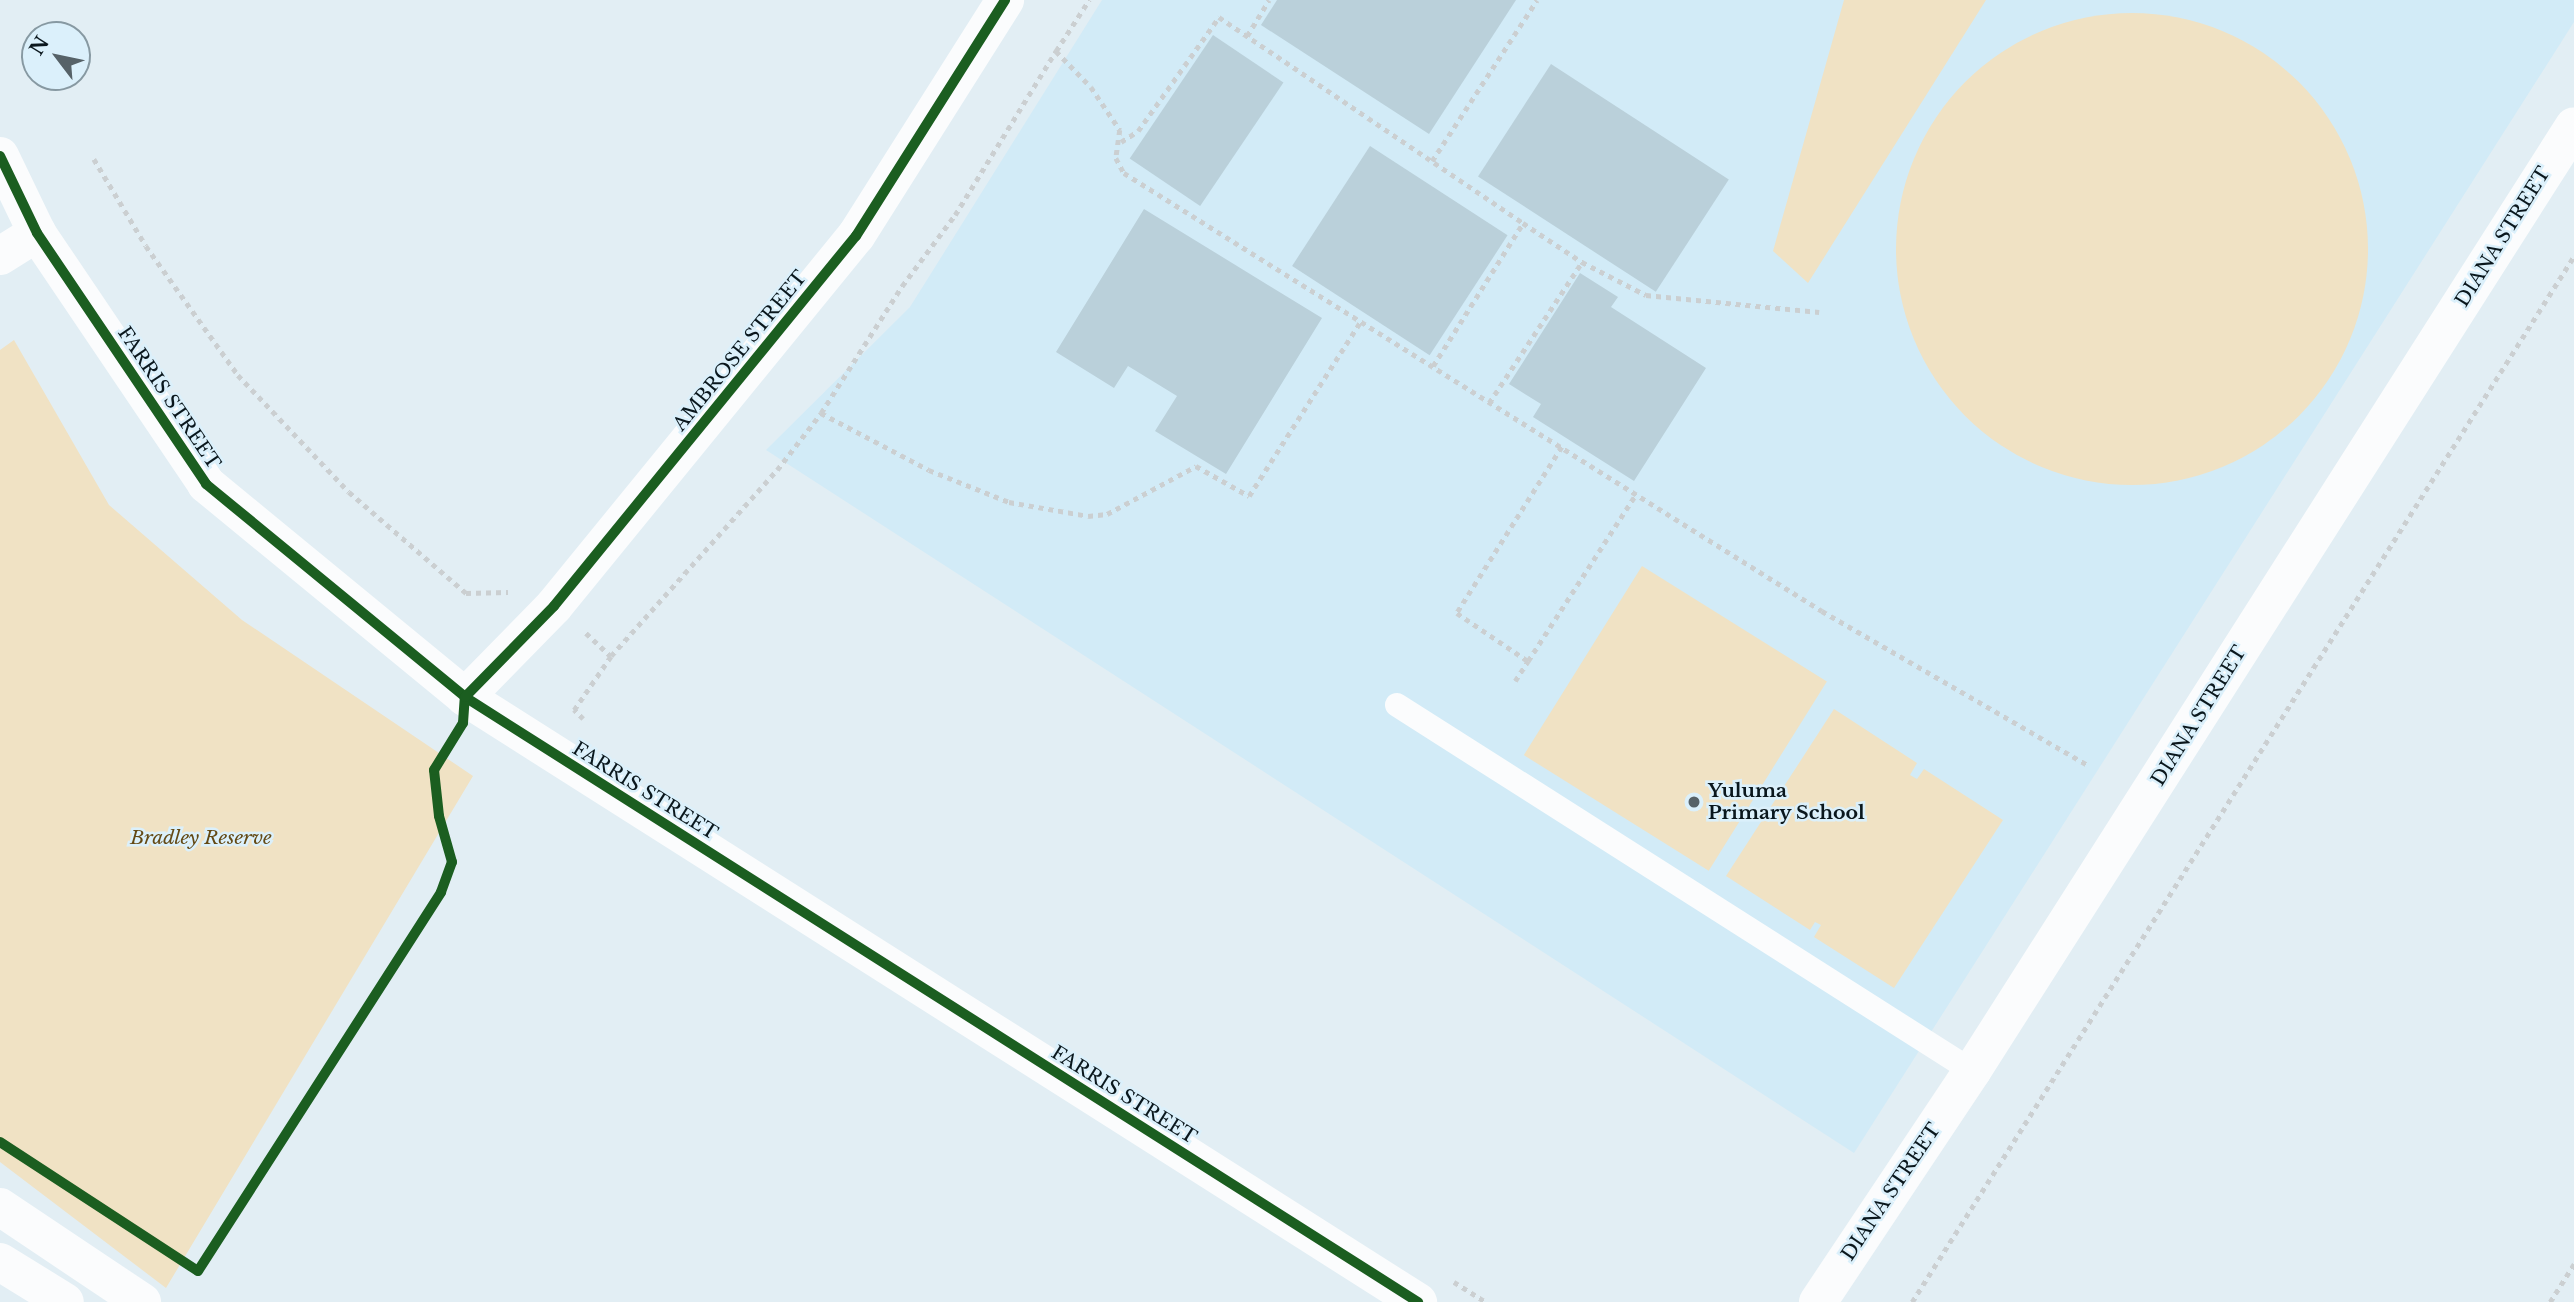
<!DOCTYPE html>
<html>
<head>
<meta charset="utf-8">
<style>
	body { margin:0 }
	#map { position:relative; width:2574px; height:1302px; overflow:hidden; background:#e2eef4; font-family:"Libre Baskerville",serif }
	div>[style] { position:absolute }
	.built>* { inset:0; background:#d2ebf7 }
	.green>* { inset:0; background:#f0e2c4; transform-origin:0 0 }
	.round { border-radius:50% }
	.building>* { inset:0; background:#bad0da; transform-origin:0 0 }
	.path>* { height:4.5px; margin-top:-2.25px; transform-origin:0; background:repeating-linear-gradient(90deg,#cbcfd1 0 5px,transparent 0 10px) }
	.service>* { height:24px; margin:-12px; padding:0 12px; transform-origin:12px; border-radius:12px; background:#fbfcfd }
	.minor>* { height:38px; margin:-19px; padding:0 19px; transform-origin:19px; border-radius:19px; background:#fbfcfd }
	.primary>* { height:38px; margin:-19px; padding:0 19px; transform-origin:19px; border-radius:19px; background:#fbfcfd }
	.cycleway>* { height:10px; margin:-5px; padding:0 5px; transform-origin:5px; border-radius:5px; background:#1b5e20 }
	.dots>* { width:19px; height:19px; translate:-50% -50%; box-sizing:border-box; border:4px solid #dbf0fb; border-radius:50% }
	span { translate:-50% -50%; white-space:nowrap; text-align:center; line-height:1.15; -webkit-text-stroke:5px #dbf0fb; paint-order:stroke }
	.street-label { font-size:19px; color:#0a171d }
	.poi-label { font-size:19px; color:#0a171d; font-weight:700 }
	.left { translate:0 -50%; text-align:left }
	.park-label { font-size:19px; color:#644914; font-style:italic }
	.north { position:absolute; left:21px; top:21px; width:70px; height:70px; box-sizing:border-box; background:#dbf0fb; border:2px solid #8799a2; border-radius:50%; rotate:302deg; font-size:19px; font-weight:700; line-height:28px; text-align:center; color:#0a171d }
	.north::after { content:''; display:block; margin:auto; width:24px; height:32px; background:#566268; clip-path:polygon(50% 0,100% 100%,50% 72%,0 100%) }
</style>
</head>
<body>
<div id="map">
	<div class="built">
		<i style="clip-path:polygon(1102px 0,2574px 0,2574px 22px,1854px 1153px,766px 450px,910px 307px)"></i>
	</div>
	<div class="green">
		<i style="clip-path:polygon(1844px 0,1986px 0,1808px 283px,1773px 251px)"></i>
		<i class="round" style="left:1896px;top:13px;width:472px;height:472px"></i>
		<i style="clip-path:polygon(14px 340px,109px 505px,242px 620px,473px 776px,166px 1288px,0 1162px,0 350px)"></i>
		<i style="left:1642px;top:566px;width:218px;height:223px;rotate:32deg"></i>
		<i style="clip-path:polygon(1834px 709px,1917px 763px,1910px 775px,1917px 779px,1924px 769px,2003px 820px,1894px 988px,1814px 937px,1821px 925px,1815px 922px,1810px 930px,1726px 876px)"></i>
	</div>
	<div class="building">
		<i style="clip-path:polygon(1277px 0,1516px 0,1429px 134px,1261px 25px)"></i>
		<i style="left:1213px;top:35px;width:85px;height:149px;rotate:34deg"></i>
		<i style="left:1551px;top:64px;width:212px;height:134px;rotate:33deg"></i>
		<i style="left:1370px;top:146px;width:164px;height:143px;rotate:33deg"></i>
		<i style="clip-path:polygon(1144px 209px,1322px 318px,1226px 474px,1155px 431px,1177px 396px,1128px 366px,1114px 388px,1056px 352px)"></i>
		<i style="clip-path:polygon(1580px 273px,1618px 297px,1611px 307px,1706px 368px,1634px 481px,1533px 417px,1541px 404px,1509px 384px)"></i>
	</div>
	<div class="path">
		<i style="left:1247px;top:36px;width:42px;rotate:-58.6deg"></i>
		<i style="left:1056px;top:51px;width:61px;rotate:-57.1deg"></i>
		<i style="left:1121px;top:142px;width:20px;rotate:-33deg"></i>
		<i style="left:1138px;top:131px;width:140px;rotate:-54.6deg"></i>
		<i style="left:1219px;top:17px;width:367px;rotate:34.1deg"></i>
		<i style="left:94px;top:159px;width:101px;rotate:59.1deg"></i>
		<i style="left:146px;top:246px;width:158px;rotate:54.5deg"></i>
		<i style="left:238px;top:375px;width:161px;rotate:46.5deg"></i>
		<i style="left:349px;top:492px;width:155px;rotate:40.8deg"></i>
		<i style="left:466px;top:593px;width:42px;rotate:-1.4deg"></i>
		<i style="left:1432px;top:161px;width:192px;rotate:-56.9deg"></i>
		<i style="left:1433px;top:366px;width:169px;rotate:-57.8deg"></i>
		<i style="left:1523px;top:223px;width:71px;rotate:33.5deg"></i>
		<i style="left:1489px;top:403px;width:169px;rotate:-56.6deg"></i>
		<i style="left:1582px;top:262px;width:72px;rotate:27.3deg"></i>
		<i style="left:1646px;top:295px;width:174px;rotate:5.6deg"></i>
		<i style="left:821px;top:413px;width:122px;rotate:27.8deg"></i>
		<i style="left:929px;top:470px;width:86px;rotate:21.8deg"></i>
		<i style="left:1009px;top:502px;width:80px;rotate:10deg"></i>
		<i style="left:1088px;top:516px;width:19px;rotate:-6deg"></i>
		<i style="left:1107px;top:514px;width:101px;rotate:-28.3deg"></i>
		<i style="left:1196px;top:466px;width:61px;rotate:29.5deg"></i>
		<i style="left:1249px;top:496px;width:208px;rotate:-57.4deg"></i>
		<i style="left:1562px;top:447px;width:196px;rotate:122.3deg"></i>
		<i style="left:1457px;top:613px;width:86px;rotate:34.1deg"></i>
		<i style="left:1528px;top:661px;width:199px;rotate:-57.1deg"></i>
		<i style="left:586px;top:633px;width:34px;rotate:43deg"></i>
		<i style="left:1515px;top:681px;width:24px;rotate:-57deg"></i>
		<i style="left:583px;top:719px;width:13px;rotate:-135deg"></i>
		<i style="left:574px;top:710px;width:65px;rotate:-55.6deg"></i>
		<i style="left:611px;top:656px;width:249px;rotate:-48.3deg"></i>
		<i style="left:777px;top:470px;width:72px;rotate:-52.3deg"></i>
		<i style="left:821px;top:413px;width:151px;rotate:-57.5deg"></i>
		<i style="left:902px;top:286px;width:89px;rotate:-53.3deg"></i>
		<i style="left:955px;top:215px;width:193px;rotate:-58.4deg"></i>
		<i style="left:1056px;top:51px;width:50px;rotate:45.8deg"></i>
		<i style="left:1091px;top:87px;width:52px;rotate:56deg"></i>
		<i style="left:1120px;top:130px;width:28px;rotate:98deg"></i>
		<i style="left:1116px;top:158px;width:17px;rotate:62deg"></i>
		<i style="left:1124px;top:173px;width:824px;rotate:32.11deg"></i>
		<i style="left:1822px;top:611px;width:309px;rotate:30.1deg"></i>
		<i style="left:1454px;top:1282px;width:38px;rotate:32deg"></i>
		<i style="left:1912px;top:1302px;width:1238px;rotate:-57.67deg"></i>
		<i style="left:2550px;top:1302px;width:45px;rotate:-57.7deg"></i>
	</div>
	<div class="service">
		<i style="left:1397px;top:705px;width:682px;rotate:32.48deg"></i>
	</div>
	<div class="minor">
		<i style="left:0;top:156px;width:85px;rotate:64.3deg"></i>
		<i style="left:37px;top:233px;width:303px;rotate:56deg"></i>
		<i style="left:206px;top:484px;width:335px;rotate:39.4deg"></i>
		<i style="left:465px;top:697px;width:1129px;rotate:32.41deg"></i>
		<i style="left:0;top:256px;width:44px;rotate:-31.9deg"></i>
		<i style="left:465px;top:697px;width:127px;rotate:-45.6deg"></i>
		<i style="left:554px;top:606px;width:478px;rotate:-50.8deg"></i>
		<i style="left:856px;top:236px;width:279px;rotate:-57.7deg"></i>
		<i style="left:1818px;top:1302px;width:278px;rotate:-56.3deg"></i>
		<i style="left:1972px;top:1071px;width:1120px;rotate:-57.5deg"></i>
	</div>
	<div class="primary">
		<i style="left:0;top:1207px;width:171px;rotate:33.8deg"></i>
		<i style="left:0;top:1262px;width:76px;rotate:31.6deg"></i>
	</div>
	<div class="cycleway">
		<i style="left:0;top:156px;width:85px;rotate:64.3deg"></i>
		<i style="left:37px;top:233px;width:303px;rotate:56deg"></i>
		<i style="left:206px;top:484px;width:335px;rotate:39.4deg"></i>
		<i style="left:465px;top:697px;width:1129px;rotate:32.41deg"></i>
		<i style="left:0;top:1142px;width:236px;rotate:33.1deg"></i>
		<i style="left:198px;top:1271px;width:450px;rotate:-57.3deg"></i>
		<i style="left:441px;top:892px;width:32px;rotate:-70deg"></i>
		<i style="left:452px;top:862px;width:48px;rotate:-105.8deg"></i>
		<i style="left:439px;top:816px;width:46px;rotate:-96.2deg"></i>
		<i style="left:434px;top:770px;width:55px;rotate:-58.3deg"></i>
		<i style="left:463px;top:723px;width:26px;rotate:-86deg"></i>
		<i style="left:465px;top:697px;width:127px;rotate:-45.6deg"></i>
		<i style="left:554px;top:606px;width:478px;rotate:-50.8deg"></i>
		<i style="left:856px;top:236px;width:279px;rotate:-57.7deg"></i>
	</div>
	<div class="dots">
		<i style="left:1694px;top:802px;background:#566268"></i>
	</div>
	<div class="street-label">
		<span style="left:2503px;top:237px;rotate:-58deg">DIANA STREET</span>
		<span style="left:740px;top:351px;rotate:-51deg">AMBROSE STREET</span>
		<span style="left:169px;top:398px;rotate:56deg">FARRIS STREET</span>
		<span style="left:2199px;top:716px;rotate:-58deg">DIANA STREET</span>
		<span style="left:645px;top:791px;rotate:32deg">FARRIS STREET</span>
		<span style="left:1124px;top:1095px;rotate:32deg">FARRIS STREET</span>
		<span style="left:1891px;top:1192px;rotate:-56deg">DIANA STREET</span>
	</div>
	<div class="poi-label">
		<span class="left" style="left:1708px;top:802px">Yuluma<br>Primary School</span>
	</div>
	<div class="park-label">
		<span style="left:201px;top:838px">Bradley Reserve</span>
	</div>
	<div class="north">N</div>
</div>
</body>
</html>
